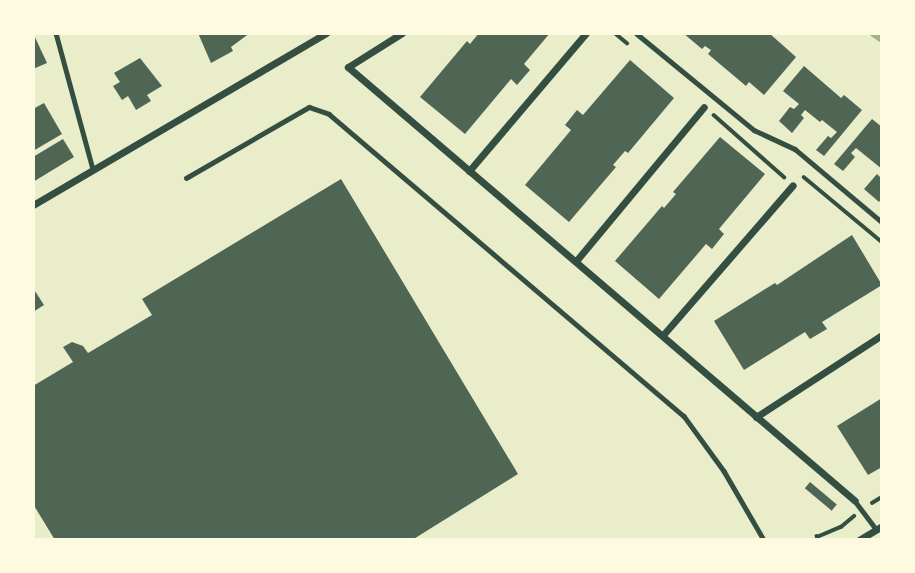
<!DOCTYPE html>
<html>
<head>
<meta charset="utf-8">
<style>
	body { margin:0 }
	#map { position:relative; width:915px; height:573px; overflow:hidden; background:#e9edc9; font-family:"Source Sans 3",sans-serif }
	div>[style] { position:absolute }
	.stream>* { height:6px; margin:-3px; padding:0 3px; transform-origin:3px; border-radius:3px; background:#a3b18a }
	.building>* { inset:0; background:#4f6655; transform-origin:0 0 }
	.path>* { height:3.5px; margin:-1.75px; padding:0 1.75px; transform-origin:1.75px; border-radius:1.75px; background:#344e41 }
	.service>* { height:4.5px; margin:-2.25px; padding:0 2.25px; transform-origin:2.25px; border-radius:2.25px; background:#344e41 }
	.minor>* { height:7px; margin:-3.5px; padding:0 3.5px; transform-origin:3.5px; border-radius:3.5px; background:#344e41 }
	span { translate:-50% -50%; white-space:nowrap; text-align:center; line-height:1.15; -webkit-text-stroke:5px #fefae0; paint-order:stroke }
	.frame { position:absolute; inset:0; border:35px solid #fefae0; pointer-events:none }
</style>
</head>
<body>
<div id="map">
	<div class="stream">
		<i style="left:872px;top:33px;width:12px;rotate:35deg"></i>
	</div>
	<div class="building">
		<i style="clip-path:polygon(33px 33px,47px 63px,33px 69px)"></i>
		<i style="clip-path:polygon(198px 33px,250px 33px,231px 47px,233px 51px,211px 63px)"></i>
		<i style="clip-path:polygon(479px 33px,550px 33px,524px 64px,530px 70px,517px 85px,511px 79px,465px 134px,420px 97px,467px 41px,470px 44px)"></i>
		<i style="clip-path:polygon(683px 33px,769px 33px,796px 57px,764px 95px,749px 82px,746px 86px,708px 54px,711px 50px,705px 46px,702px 49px)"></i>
		<i style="clip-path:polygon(140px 58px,162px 86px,147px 95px,151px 101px,136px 110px,128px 96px,122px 100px,113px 86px,120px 82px,114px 73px)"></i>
		<i style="clip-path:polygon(630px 60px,674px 98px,628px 153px,625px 151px,613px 165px,616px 167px,569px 222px,525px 185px,571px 130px,565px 125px,577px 110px,583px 115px)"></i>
		<i style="clip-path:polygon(804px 66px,841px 98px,844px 95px,862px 110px,824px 156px,816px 150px,828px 136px,831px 138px,837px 132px,822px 120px,820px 122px,805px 110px,801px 115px,804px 118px,792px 133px,779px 121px,790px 107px,794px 109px,799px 104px,783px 91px)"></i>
		<i style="clip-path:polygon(44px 103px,62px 134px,33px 151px,33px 109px)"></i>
		<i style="clip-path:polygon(872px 119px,882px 127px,882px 169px,856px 148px,851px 153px,855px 157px,843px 171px,834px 164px)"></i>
		<i style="clip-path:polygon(720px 137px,765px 174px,719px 229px,724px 234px,712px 249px,706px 244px,659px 299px,615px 261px,662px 206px,664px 208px,676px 194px,673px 192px)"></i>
		<i style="clip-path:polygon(63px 139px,74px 157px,33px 182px,33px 157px)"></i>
		<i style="clip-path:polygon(877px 174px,882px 179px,882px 198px,879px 202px,864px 189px)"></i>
		<i style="clip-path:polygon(341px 179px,518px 474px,412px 540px,55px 540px,33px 504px,33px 386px,73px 362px,63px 347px,72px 342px,83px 346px,88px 353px,152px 315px,142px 299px)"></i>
		<i style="clip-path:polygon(852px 235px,882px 285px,822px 322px,827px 329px,810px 339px,805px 332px,744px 370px,714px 321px,775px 283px,777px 285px)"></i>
		<i style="clip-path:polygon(33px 288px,44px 305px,33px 312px)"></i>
		<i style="clip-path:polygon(882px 398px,882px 467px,868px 475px,837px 426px)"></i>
		<i style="left:810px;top:482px;width:35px;height:8px;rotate:40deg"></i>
	</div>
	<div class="path">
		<i style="left:615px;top:33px;width:16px;rotate:40deg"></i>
		<i style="left:714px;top:115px;width:94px;rotate:41.5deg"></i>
		<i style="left:804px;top:177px;width:102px;rotate:39.8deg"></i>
		<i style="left:872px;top:503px;width:12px;rotate:-31deg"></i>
		<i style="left:819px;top:540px;width:4px;rotate:-124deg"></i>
		<i style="left:817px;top:537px;width:26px;rotate:-23deg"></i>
		<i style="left:841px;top:527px;width:17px;rotate:-40deg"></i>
	</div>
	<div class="service">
		<i style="left:56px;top:33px;width:141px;rotate:74.8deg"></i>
		<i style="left:636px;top:33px;width:153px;rotate:39.4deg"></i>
		<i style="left:754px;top:130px;width:45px;rotate:24.9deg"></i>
		<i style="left:795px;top:149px;width:114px;rotate:40deg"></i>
		<i style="left:186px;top:178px;width:142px;rotate:-30deg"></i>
		<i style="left:309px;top:107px;width:21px;rotate:19deg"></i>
		<i style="left:329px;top:114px;width:466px;rotate:40.4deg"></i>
		<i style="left:684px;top:416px;width:68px;rotate:54deg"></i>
		<i style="left:724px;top:471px;width:80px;rotate:59.9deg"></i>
		<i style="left:855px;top:501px;width:35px;rotate:53deg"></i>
	</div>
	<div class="minor">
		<i style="left:402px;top:33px;width:64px;rotate:147.8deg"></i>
		<i style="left:348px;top:67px;width:667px;rotate:40.56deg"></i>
		<i style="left:469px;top:171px;width:181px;rotate:-49.7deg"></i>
		<i style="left:33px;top:205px;width:340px;rotate:-30.4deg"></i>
		<i style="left:576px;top:261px;width:200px;rotate:-50.3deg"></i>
		<i style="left:663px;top:335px;width:198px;rotate:-49.1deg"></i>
		<i style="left:756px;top:417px;width:150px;rotate:-33.1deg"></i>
		<i style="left:859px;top:540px;width:27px;rotate:-31deg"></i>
	</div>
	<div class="frame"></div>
</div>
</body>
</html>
